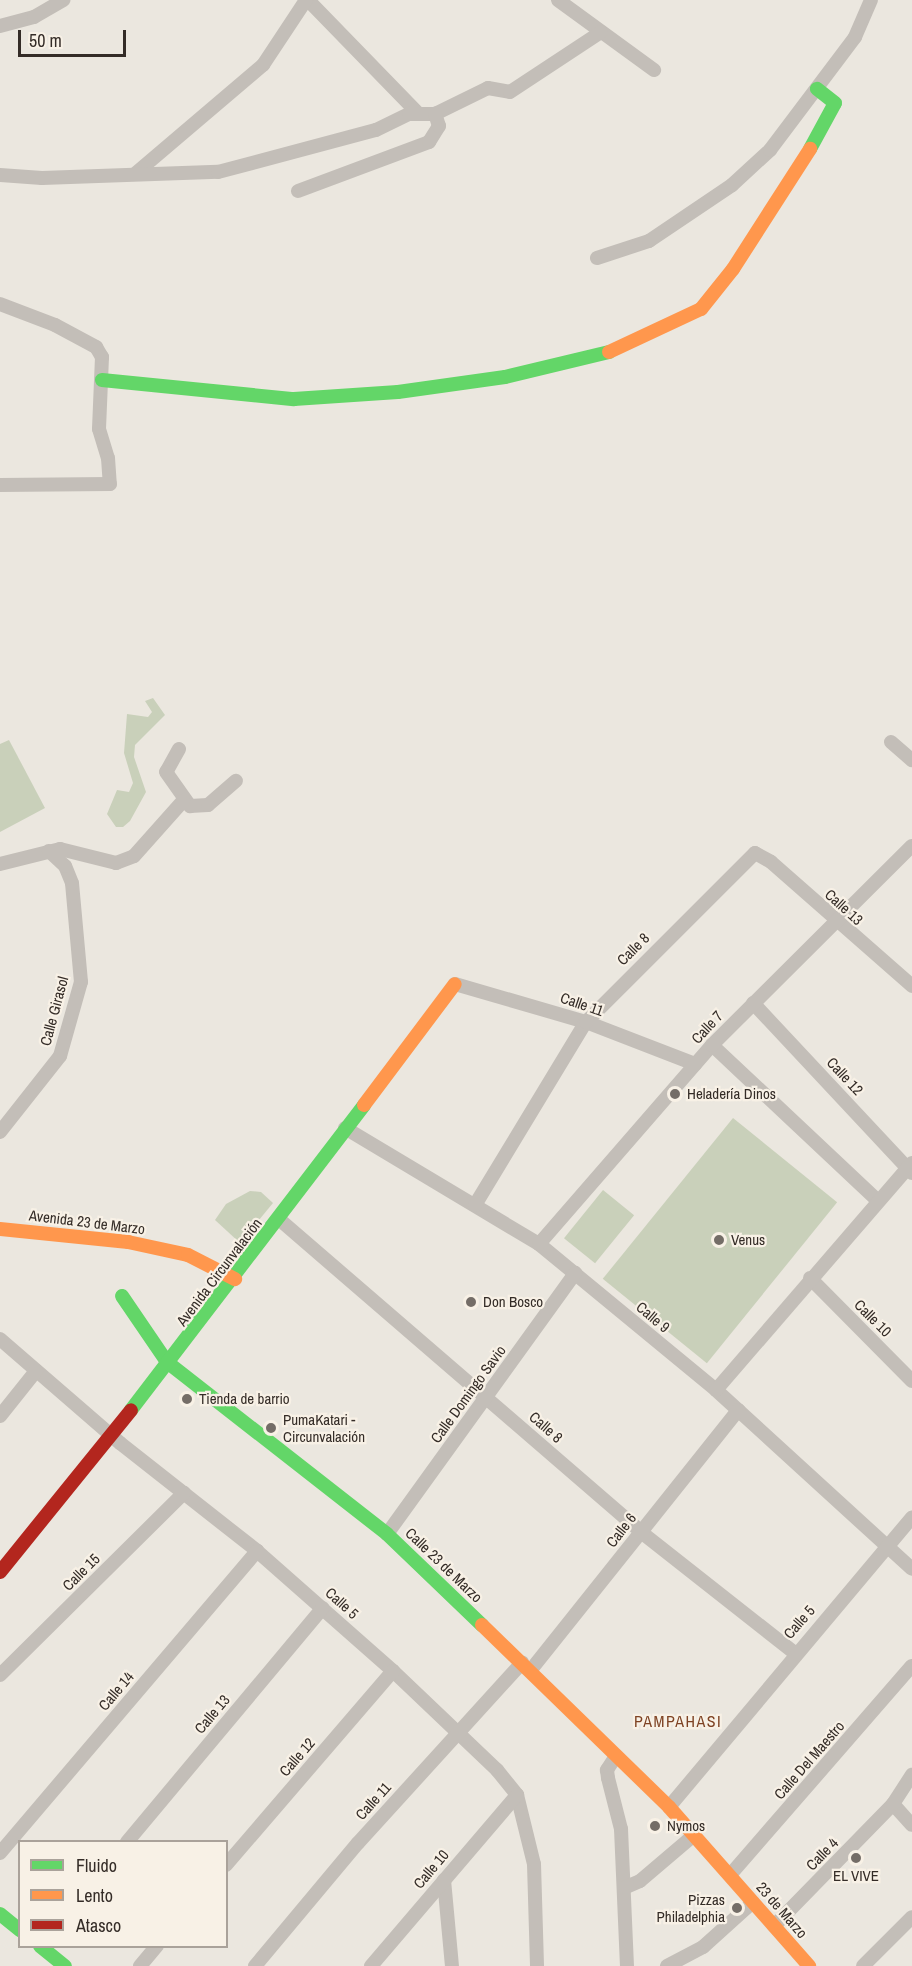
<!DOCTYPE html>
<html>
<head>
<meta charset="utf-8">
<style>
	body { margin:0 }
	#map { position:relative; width:912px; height:1966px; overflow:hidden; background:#ebe7df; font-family:"Archivo Narrow",sans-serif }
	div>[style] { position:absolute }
	.green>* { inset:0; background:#c9d0ba; transform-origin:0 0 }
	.street>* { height:14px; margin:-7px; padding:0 7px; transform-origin:7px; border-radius:7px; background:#c3beb8 }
	.fast>* { height:14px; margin:-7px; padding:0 7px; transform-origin:7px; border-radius:7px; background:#63d668 }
	.slow>* { height:14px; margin:-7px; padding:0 7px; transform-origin:7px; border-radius:7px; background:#ff974d }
	.jam>* { height:14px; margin:-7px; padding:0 7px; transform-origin:7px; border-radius:7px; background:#b3261e }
	.dots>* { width:16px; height:16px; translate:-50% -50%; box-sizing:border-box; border:3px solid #f8f1e6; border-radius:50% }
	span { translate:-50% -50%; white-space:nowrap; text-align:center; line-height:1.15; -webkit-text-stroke:4.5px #f8f1e6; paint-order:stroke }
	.street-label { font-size:15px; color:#342c27 }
	.poi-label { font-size:15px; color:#342c27 }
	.left { translate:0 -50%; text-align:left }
	.right { translate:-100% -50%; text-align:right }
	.neighbourhood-label { font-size:16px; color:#7e4324; letter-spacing:1.5px }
	.legend { position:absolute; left:18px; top:1840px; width:210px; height:108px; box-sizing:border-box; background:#f8f1e6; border:2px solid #aaa29a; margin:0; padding:8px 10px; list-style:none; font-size:18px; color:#342c27 }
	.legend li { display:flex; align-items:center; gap:12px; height:30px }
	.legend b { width:30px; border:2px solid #aaa29a }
	.scale { position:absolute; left:18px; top:30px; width:108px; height:27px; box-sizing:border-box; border:3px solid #342c27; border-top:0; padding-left:8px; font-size:18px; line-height:21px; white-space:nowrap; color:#342c27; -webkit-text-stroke:4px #f8f1e6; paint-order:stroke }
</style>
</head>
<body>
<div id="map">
	<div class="green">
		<i style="clip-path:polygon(153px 698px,165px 715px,135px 745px,134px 757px,146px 792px,130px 821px,123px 827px,116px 827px,107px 814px,117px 790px,129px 792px,133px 783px,124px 753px,127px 714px,148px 717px,152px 712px,145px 701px)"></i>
		<i style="clip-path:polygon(9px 740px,45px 808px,0 832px,0 744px)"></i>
		<i style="left:733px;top:1118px;width:134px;height:207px;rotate:39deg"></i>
		<i style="left:603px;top:1190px;width:40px;height:62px;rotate:39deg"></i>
		<i style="clip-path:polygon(250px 1191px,261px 1192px,273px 1203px,240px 1243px,215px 1220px,226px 1204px)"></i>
	</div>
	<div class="street">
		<i style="left:308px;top:0;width:158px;rotate:45.8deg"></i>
		<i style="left:558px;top:0;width:119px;rotate:36.1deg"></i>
		<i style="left:0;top:26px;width:35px;rotate:-15deg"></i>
		<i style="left:34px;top:17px;width:34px;rotate:-30deg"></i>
		<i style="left:136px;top:173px;width:167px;rotate:-40.4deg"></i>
		<i style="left:263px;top:65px;width:78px;rotate:-56.5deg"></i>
		<i style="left:0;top:175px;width:42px;rotate:4.1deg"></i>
		<i style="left:42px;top:178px;width:176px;rotate:-2deg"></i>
		<i style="left:218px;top:172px;width:163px;rotate:-14.9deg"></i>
		<i style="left:376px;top:130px;width:37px;rotate:-26deg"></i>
		<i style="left:409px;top:114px;width:26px"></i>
		<i style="left:435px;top:114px;width:59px;rotate:-26.1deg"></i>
		<i style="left:488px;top:88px;width:22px;rotate:10deg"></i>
		<i style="left:510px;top:92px;width:109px;rotate:-33.4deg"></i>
		<i style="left:298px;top:191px;width:140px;rotate:-20.5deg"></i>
		<i style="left:429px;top:142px;width:19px;rotate:-58deg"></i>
		<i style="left:439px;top:126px;width:13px;rotate:-108deg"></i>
		<i style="left:597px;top:258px;width:55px;rotate:-18.1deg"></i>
		<i style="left:649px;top:241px;width:100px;rotate:-34deg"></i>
		<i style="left:732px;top:185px;width:52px;rotate:-42.6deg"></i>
		<i style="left:770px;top:150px;width:141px;rotate:-53deg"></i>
		<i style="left:855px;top:37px;width:40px;rotate:-66.6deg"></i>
		<i style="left:0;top:304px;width:59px;rotate:20.9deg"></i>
		<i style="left:55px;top:325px;width:47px;rotate:28.2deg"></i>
		<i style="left:96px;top:347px;width:12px;rotate:59deg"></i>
		<i style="left:102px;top:357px;width:72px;rotate:92.4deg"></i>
		<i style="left:99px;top:429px;width:30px;rotate:73deg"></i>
		<i style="left:108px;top:458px;width:26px;rotate:86deg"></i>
		<i style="left:110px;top:484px;width:110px;rotate:179.5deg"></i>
		<i style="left:891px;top:742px;width:28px;rotate:41deg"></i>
		<i style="left:179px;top:749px;width:26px;rotate:119deg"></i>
		<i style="left:166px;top:772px;width:42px;rotate:54.8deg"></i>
		<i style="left:190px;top:806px;width:18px;rotate:-3deg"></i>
		<i style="left:208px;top:805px;width:37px;rotate:-41deg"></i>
		<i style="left:0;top:864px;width:62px;rotate:-14deg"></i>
		<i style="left:60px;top:849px;width:58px;rotate:14deg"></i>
		<i style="left:116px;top:863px;width:19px;rotate:-21deg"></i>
		<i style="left:134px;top:856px;width:74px;rotate:-48.3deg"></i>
		<i style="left:455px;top:984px;width:136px;rotate:16.2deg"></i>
		<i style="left:586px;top:1022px;width:117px;rotate:21.1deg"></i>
		<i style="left:753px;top:1003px;width:233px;rotate:46.9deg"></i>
		<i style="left:712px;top:1045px;width:228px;rotate:43.2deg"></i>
		<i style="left:345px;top:1128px;width:226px;rotate:30.9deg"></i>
		<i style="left:539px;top:1244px;width:229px;rotate:39.5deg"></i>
		<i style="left:716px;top:1390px;width:265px;rotate:42.4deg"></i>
		<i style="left:0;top:1132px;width:97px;rotate:-51.7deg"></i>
		<i style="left:60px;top:1056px;width:77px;rotate:-74.2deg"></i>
		<i style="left:81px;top:982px;width:99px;rotate:-95.2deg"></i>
		<i style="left:72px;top:883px;width:18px;rotate:-112deg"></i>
		<i style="left:65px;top:866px;width:22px;rotate:-137deg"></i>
		<i style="left:475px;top:1205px;width:214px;rotate:-58.8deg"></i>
		<i style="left:586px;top:1022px;width:239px;rotate:-45deg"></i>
		<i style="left:755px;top:853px;width:18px;rotate:29deg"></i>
		<i style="left:771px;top:862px;width:188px;rotate:41.3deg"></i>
		<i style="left:280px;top:1220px;width:477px;rotate:40.8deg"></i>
		<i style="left:641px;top:1532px;width:196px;rotate:38.2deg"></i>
		<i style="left:539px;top:1244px;width:264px;rotate:-49deg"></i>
		<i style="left:712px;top:1045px;width:282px;rotate:-44.9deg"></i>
		<i style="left:810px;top:1278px;width:145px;rotate:45.3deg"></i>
		<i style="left:0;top:1339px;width:159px;rotate:40.9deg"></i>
		<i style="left:120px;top:1443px;width:174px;rotate:38.2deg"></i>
		<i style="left:257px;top:1551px;width:181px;rotate:41.4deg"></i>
		<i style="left:393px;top:1671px;width:144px;rotate:43.6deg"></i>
		<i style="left:497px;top:1770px;width:32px;rotate:51deg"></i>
		<i style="left:517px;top:1795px;width:71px;rotate:76.2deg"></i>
		<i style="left:534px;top:1864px;width:102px;rotate:88.3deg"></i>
		<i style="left:716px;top:1390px;width:300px;rotate:-49.2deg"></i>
		<i style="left:0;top:1416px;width:58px;rotate:-51.3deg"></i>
		<i style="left:387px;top:1534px;width:322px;rotate:-54.2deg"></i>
		<i style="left:530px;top:1671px;width:334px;rotate:-51.4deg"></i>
		<i style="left:0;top:1675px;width:259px;rotate:-44.7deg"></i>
		<i style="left:616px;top:1756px;width:17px;rotate:123deg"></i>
		<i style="left:607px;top:1770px;width:8px;rotate:83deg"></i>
		<i style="left:608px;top:1778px;width:53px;rotate:75.7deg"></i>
		<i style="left:621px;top:1829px;width:137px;rotate:87.5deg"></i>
		<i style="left:893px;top:1804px;width:28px;rotate:48deg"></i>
		<i style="left:669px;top:1807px;width:378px;rotate:-50deg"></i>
		<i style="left:127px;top:1842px;width:305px;rotate:-50.1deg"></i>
		<i style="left:0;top:1853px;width:397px;rotate:-49.6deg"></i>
		<i style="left:226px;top:1865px;width:256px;rotate:-49.3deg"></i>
		<i style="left:730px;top:1875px;width:277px;rotate:-49deg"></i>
		<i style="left:444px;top:1880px;width:86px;rotate:84.7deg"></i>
		<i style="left:626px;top:1887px;width:15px;rotate:-23deg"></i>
		<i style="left:640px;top:1881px;width:71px;rotate:-40.4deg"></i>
		<i style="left:774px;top:1926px;width:170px;rotate:-45.7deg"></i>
		<i style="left:893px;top:1804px;width:35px;rotate:-57deg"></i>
		<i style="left:140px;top:1966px;width:26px;rotate:-50deg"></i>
		<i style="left:255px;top:1966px;width:160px;rotate:-50.1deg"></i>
		<i style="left:358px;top:1843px;width:244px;rotate:-47.7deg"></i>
		<i style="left:371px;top:1966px;width:225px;rotate:-49.5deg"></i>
		<i style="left:667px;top:1966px;width:41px;rotate:-27.8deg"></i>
		<i style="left:703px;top:1947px;width:67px;rotate:-42deg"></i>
		<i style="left:863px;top:1966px;width:69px;rotate:-45deg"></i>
	</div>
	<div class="fast">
		<i style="left:810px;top:149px;width:52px;rotate:-61.5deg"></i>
		<i style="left:835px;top:103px;width:23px;rotate:-142deg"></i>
		<i style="left:102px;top:380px;width:193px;rotate:5.7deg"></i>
		<i style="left:294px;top:399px;width:104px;rotate:-3.9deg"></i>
		<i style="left:398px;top:392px;width:108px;rotate:-8deg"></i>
		<i style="left:505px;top:377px;width:107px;rotate:-13.5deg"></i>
		<i style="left:122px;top:1296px;width:80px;rotate:55.7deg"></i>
		<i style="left:167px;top:1362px;width:279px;rotate:38deg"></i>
		<i style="left:387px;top:1534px;width:132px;rotate:43.8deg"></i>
		<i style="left:131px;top:1410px;width:384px;rotate:-52.6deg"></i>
		<i style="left:0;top:1914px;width:26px;rotate:39deg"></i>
		<i style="left:40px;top:1946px;width:32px;rotate:39deg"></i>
	</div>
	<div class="slow">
		<i style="left:609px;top:352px;width:102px;rotate:-25.1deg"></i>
		<i style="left:701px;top:309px;width:51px;rotate:-51.3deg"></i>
		<i style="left:733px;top:269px;width:143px;rotate:-57.3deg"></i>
		<i style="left:364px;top:1105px;width:151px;rotate:-53.1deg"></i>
		<i style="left:0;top:1229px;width:129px;rotate:5.8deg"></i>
		<i style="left:128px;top:1242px;width:61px;rotate:12.2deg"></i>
		<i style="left:188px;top:1255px;width:53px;rotate:27.1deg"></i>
		<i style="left:482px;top:1625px;width:261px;rotate:44.2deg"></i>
		<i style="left:669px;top:1807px;width:212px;rotate:48.6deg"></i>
	</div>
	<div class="jam">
		<i style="left:0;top:1572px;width:208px;rotate:-51deg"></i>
	</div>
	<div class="dots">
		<i style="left:675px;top:1094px;background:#746d67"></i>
		<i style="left:719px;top:1240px;background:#746d67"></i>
		<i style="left:471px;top:1302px;background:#746d67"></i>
		<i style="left:187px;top:1399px;background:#746d67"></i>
		<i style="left:271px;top:1428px;background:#746d67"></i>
		<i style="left:655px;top:1826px;background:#746d67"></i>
		<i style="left:856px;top:1858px;background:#746d67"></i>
		<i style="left:737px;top:1908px;background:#746d67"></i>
	</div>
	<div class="street-label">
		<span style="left:844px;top:907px;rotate:42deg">Calle 13</span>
		<span style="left:633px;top:949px;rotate:-45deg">Calle 8</span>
		<span style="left:582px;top:1004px;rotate:19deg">Calle 11</span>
		<span style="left:54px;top:1011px;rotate:-75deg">Calle Girasol</span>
		<span style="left:707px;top:1027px;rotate:-47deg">Calle 7</span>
		<span style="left:845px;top:1076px;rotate:47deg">Calle 12</span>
		<span style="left:87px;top:1222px;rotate:7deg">Avenida 23 de Marzo</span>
		<span style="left:219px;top:1272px;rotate:-53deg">Avenida Circunvalación</span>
		<span style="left:653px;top:1317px;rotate:40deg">Calle 9</span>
		<span style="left:873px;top:1318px;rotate:45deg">Calle 10</span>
		<span style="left:468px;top:1394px;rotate:-54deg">Calle Domingo Savio</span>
		<span style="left:546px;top:1427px;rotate:41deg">Calle 8</span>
		<span style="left:621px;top:1530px;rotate:-52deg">Calle 6</span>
		<span style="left:444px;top:1565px;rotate:44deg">Calle 23 de Marzo</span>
		<span style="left:81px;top:1572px;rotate:-45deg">Calle 15</span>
		<span style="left:342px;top:1603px;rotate:42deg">Calle 5</span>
		<span style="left:799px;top:1622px;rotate:-49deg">Calle 5</span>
		<span style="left:116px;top:1691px;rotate:-50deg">Calle 14</span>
		<span style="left:212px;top:1714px;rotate:-50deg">Calle 13</span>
		<span style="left:297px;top:1757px;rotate:-49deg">Calle 12</span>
		<span style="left:809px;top:1760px;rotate:-49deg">Calle Del Maestro</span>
		<span style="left:373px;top:1801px;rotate:-48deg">Calle 11</span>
		<span style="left:822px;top:1854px;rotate:-46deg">Calle 4</span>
		<span style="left:431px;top:1869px;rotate:-50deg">Calle 10</span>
		<span style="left:782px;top:1910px;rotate:49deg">23 de Marzo</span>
	</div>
	<div class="poi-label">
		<span class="left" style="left:687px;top:1094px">Heladería Dinos</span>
		<span class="left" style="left:731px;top:1240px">Venus</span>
		<span class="left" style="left:483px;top:1302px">Don Bosco</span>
		<span class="left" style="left:199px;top:1399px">Tienda de barrio</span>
		<span class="left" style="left:283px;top:1428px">PumaKatari -<br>Circunvalación</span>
		<span class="left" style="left:667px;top:1826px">Nymos</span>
		<span style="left:856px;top:1876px">EL VIVE</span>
		<span class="right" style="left:725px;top:1908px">Pizzas<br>Philadelphia</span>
	</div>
	<div class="neighbourhood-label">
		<span style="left:678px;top:1721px">PAMPAHASI</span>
	</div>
	<ul class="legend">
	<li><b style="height:8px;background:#63d668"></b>Fluido</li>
	<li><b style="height:8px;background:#ff974d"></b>Lento</li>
	<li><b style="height:8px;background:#b3261e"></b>Atasco</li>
	</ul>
	<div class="scale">50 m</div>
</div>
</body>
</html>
